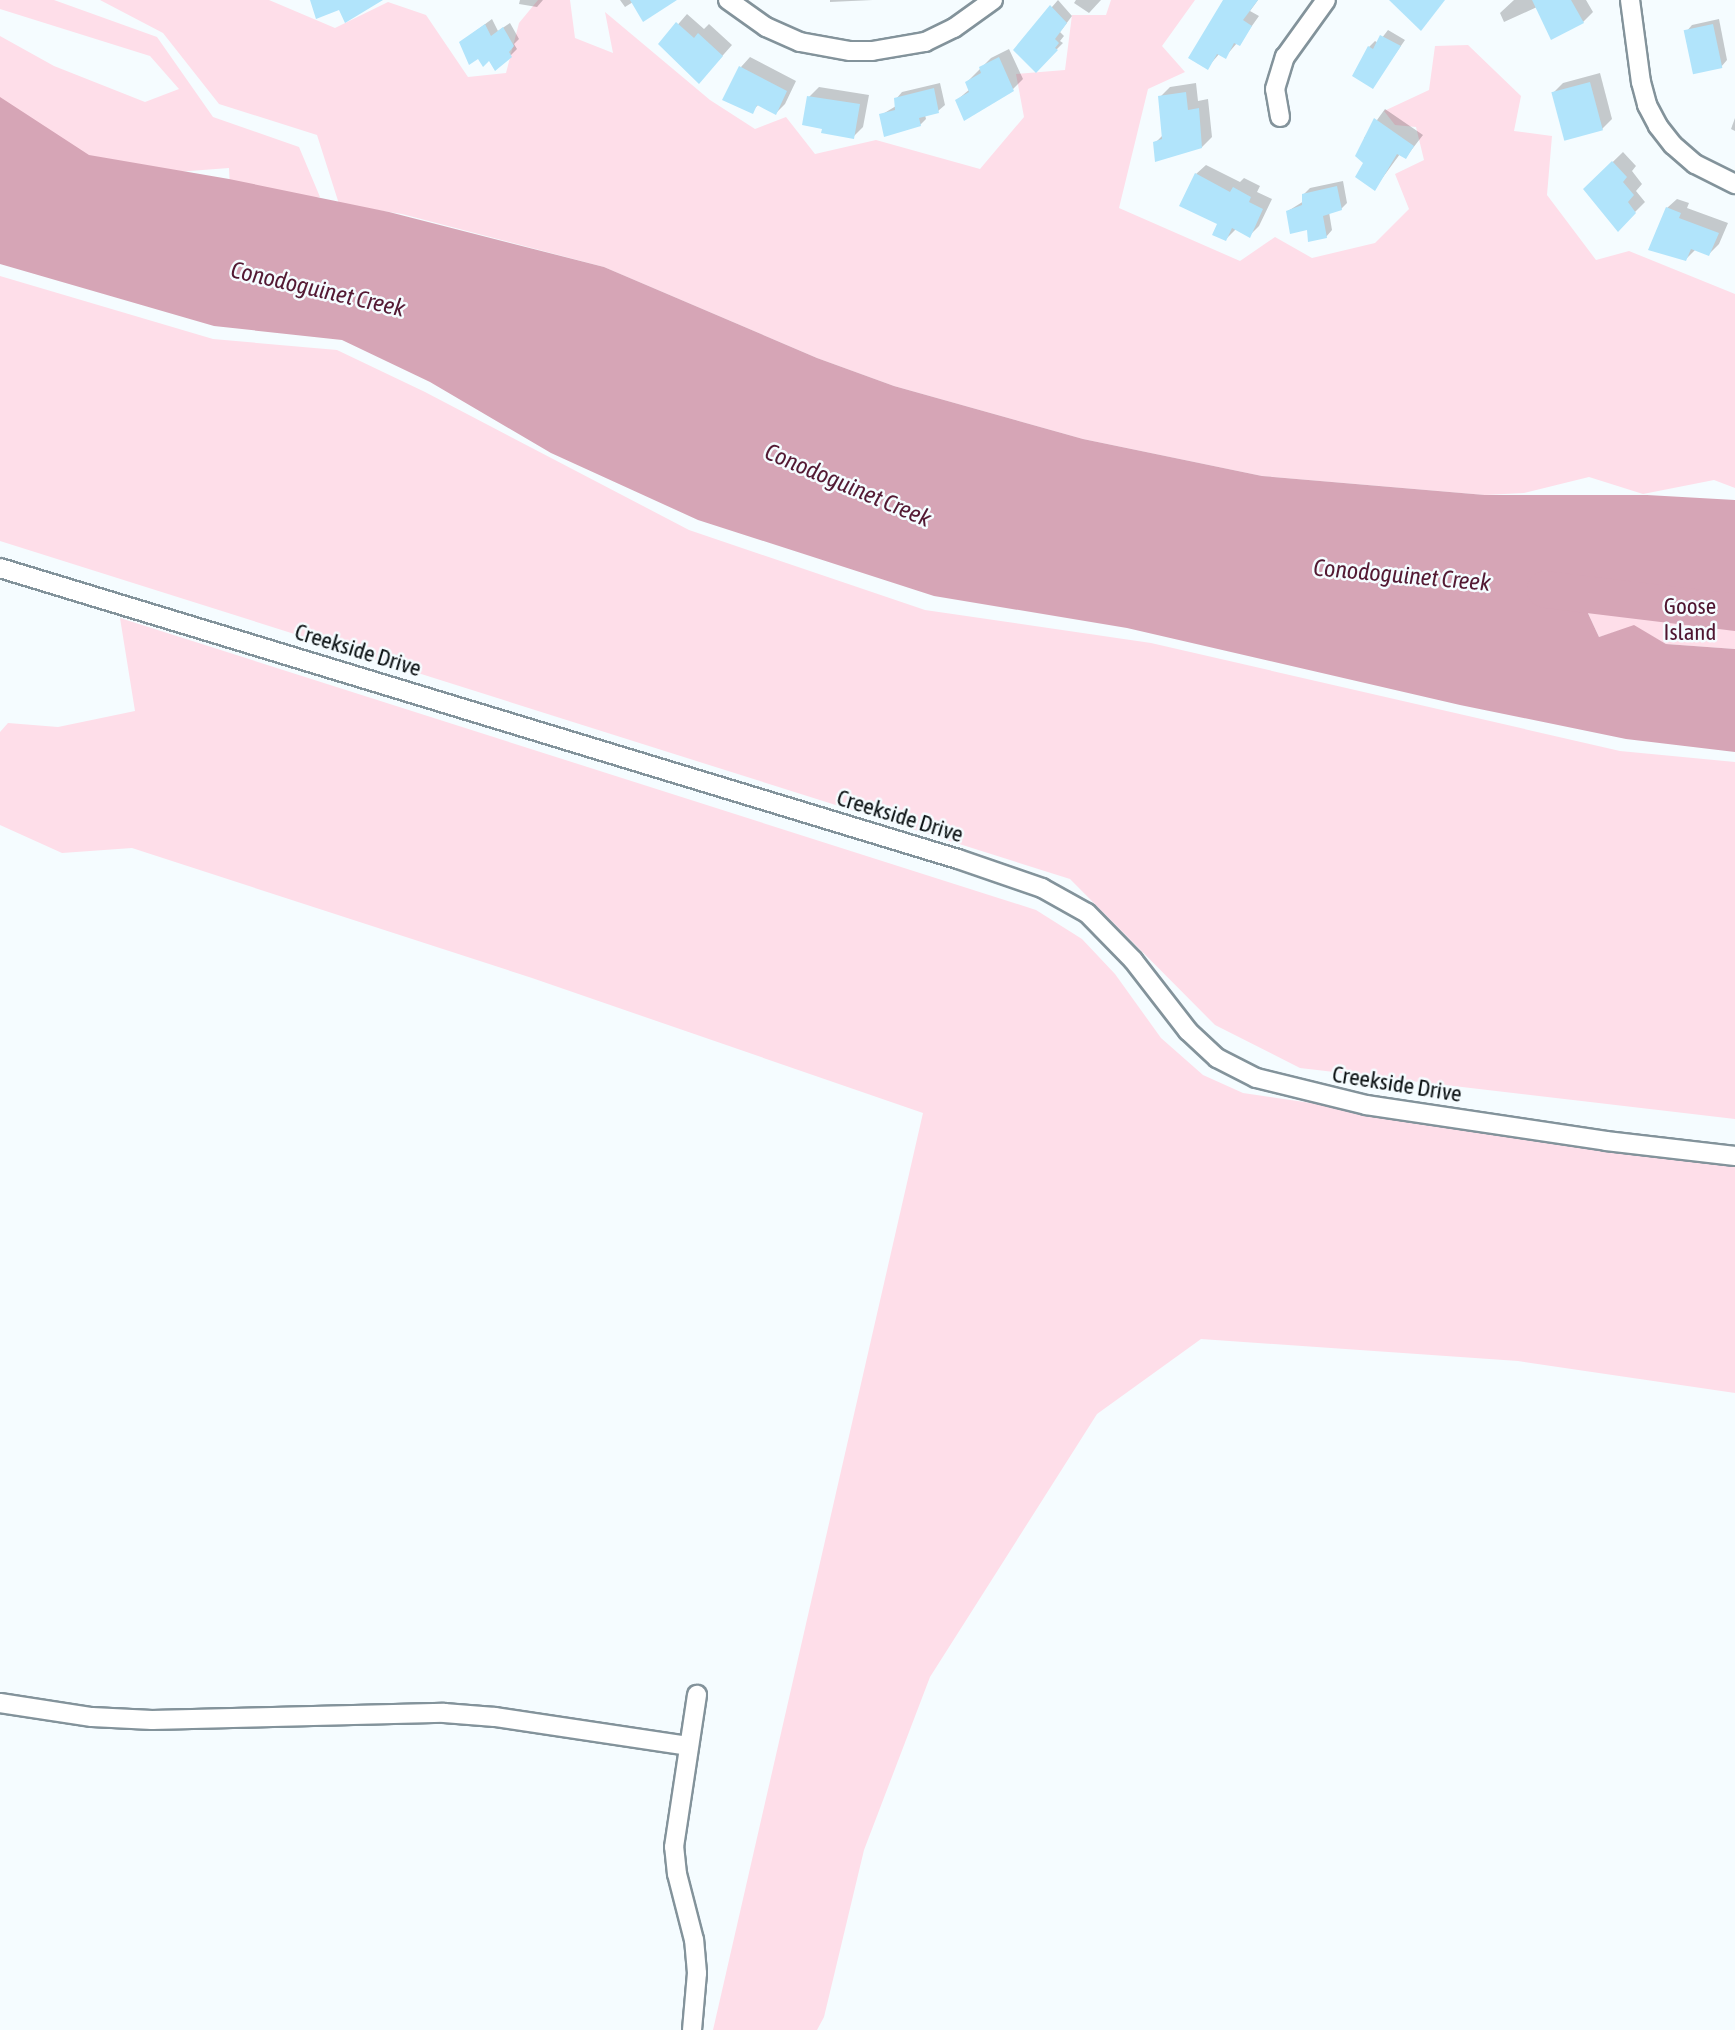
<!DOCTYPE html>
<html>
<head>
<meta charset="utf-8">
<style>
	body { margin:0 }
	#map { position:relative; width:1735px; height:2030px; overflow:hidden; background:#f5fcff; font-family:"Asap Condensed",sans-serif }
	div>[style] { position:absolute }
	.green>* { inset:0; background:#fedee9 }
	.water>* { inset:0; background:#d6a5b6 }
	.shadow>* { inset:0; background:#0003 }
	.river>* { height:37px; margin:-18.5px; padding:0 18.5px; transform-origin:18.5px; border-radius:18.5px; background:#d6a5b6 }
	.building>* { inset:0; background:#b1e4fb; transform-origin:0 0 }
	.roads { filter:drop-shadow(2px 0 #83939b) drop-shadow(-2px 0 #83939b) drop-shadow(0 2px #83939b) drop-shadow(0 -2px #83939b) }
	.minor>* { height:18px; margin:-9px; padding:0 9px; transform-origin:9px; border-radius:9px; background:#fff }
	span { translate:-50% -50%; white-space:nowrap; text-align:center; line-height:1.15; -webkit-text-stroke:5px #f5fcff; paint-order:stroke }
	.park-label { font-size:23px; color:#4f1530 }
	.street-label { font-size:23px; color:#080e10 }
	.water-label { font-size:24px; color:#531933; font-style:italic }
</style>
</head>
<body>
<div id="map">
	<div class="green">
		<i style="clip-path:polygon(0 0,54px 0,157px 37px,213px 117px,299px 147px,320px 197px,294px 203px,230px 190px,229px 168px,150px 174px,89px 161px,0 106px,0 36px,54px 66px,145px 102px,179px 89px,150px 56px,0 9px)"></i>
		<i style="clip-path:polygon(100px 0,269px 0,335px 28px,388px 2px,426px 15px,468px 77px,506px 73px,519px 23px,538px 0,570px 0,575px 38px,613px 53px,605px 12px,710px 100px,755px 129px,786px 117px,815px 154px,876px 140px,980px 169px,1024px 117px,1016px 74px,1065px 70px,1072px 15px,1106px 15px,1111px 0,1195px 0,1162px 46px,1185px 72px,1148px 89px,1119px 208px,1240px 261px,1275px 237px,1312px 258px,1375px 243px,1409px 209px,1395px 174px,1424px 160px,1416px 127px,1395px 125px,1384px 111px,1429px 90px,1435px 46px,1468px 45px,1521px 96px,1514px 131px,1552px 136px,1547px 195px,1596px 260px,1629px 251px,1735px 294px,1735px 488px,1714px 480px,1643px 494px,1589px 477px,1524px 493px,1485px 495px,1262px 476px,1083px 439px,894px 386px,817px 358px,604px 267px,402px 214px,339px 204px,317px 135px,219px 104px,163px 33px)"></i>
		<i style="clip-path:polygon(0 276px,213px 339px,337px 350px,425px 392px,689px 530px,925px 610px,1151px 643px,1620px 751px,1735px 762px,1735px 1119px,1300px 1068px,1215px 1025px,1070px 879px,0 541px)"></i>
		<i style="clip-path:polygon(1598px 587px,1735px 596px,1735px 649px,1666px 644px,1634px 626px,1599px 637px,1586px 609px)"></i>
		<i style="clip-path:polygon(120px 618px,1036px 910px,1082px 939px,1115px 974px,1161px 1038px,1203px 1075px,1243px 1093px,1735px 1165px,1735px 1393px,1518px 1361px,1201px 1339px,1097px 1414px,930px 1677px,864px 1850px,824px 2017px,817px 2030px,713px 2030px,923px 1113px,532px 978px,132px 848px,62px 853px,0 825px,0 732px,8px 723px,58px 727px,135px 711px)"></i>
	</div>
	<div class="water">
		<i style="clip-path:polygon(0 97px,89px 155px,229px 179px,389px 212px,604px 267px,817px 358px,894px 386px,1083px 439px,1262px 476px,1485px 495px,1647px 495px,1735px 500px,1735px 596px,1599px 587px,1586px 609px,1599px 637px,1634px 625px,1666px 644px,1735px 649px,1735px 752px,1626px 739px,1460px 705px,1127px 628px,934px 596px,698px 520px,551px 453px,430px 382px,342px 340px,214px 326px,0 264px)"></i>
	</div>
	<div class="shadow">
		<i style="clip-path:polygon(520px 0,543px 0,537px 7px,519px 4px)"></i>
		<i style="clip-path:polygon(620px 0,671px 0,633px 2px,625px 7px)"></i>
		<i style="clip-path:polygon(830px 0,873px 0,830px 2px)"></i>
		<i style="clip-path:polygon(1058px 0,1072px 16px,1060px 32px,1064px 36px,1060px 41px,1063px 43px,1036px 70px,1015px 50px)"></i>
		<i style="clip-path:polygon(1076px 0,1101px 0,1089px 13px,1074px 3px)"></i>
		<i style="clip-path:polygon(1228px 0,1258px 0,1250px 11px,1259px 16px,1239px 44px,1237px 43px,1225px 57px,1220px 53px,1207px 68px)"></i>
		<i style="clip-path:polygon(1514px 0,1586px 0,1593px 12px,1583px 22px,1537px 7px,1504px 22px,1500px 13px)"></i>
		<i style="clip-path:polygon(687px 14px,704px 29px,709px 24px,732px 45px,709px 71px,661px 44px)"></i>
		<i style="clip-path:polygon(492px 19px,498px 31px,510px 23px,519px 39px,514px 44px,517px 49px,511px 55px,490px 59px,461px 42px)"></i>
		<i style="clip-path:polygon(1719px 19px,1727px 60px,1721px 67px,1686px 32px,1692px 25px)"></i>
		<i style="clip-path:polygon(1388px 30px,1405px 40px,1373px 86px,1369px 47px,1375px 41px,1378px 43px)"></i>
		<i style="clip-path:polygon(1009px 49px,1023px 79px,1013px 89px,957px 100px,970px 89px,967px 82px,991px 58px)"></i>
		<i style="clip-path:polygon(750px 57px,796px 81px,785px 104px,776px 113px,759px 104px,752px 111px,741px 67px)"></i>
		<i style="clip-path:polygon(1600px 73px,1612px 119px,1602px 129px,1553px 93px,1563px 83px)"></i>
		<i style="clip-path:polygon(940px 83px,945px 105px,938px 111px,925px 115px,926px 119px,920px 125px,881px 115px,896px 106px,896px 99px,902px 92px)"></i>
		<i style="clip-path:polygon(1196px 83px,1198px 101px,1208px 99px,1212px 137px,1202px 147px,1155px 143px,1164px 134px,1160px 97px,1170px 87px)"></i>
		<i style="clip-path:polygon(819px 87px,869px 95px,863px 127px,853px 137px,824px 128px,809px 97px)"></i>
		<i style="clip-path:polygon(1385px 109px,1423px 135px,1406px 157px,1400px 154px,1375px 188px,1365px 162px,1366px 139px,1364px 138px)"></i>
		<i style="clip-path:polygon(1735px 118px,1735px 131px,1731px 129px)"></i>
		<i style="clip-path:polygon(1623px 152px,1636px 166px,1632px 171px,1642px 184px,1636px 191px,1645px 202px,1618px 229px,1585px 189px)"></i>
		<i style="clip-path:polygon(1206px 165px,1240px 182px,1244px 178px,1260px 186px,1257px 192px,1272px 199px,1259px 226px,1249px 236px,1236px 229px,1226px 239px,1196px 174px)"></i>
		<i style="clip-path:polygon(1343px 181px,1347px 203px,1341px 209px,1329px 212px,1332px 230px,1326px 237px,1288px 211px,1304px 201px,1303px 195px,1310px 188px)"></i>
		<i style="clip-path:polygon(1677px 199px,1689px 203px,1687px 208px,1728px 223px,1719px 244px,1709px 254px,1696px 249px,1686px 259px,1667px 208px)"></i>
	</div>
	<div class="river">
		<i style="left:1545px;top:589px;width:191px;rotate:6.9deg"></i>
	</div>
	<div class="building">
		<i style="clip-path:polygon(310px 0,383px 0,345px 23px,339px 10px,316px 19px)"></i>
		<i style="clip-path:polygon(630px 0,677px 0,643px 22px)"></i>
		<i style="clip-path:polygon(1223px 0,1258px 0,1243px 20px,1252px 26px,1240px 46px,1234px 43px,1226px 59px,1217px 54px,1208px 70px,1188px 58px)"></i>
		<i style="clip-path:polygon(1389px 0,1445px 0,1421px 31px)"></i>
		<i style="clip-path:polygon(1532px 0,1571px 0,1584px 23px,1551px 40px)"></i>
		<i style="clip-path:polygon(1050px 5px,1067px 23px,1055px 39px,1059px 43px,1055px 48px,1058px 50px,1036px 73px,1013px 50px)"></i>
		<i style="clip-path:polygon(676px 22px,694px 38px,698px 33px,723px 56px,699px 84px,658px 44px)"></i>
		<i style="clip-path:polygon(485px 24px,491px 36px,503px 27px,514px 46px,509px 52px,512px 57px,495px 71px,489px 61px,483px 67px,478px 59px,469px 65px,459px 42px)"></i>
		<i style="left:1713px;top:24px;width:45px;height:30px;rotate:78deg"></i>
		<i style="clip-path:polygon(1380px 35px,1401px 46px,1373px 89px,1352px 76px,1368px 46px,1373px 49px)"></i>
		<i style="clip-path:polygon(999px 57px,1014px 91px,964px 121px,955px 100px,969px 92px,965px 82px,981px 73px,979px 67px)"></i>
		<i style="clip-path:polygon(739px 66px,787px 91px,776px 115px,757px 105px,753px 114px,722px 100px)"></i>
		<i style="left:1590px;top:82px;width:50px;height:40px;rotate:75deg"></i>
		<i style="clip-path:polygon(934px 88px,939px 113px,919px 118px,921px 126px,884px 137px,879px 114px,895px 110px,894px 98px)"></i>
		<i style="clip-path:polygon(1186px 92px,1188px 110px,1199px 108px,1202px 148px,1155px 162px,1153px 142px,1162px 139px,1158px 96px)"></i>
		<i style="clip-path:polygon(807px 96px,860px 104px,854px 139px,821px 133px,822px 129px,802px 125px)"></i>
		<i style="clip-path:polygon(1374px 118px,1414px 146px,1406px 159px,1397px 154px,1375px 191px,1355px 177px,1363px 163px,1355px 156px)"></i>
		<i style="clip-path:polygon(1612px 161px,1627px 177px,1623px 182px,1634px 195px,1628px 202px,1636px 213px,1618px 232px,1583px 189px)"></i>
		<i style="clip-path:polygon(1195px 173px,1230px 192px,1233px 187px,1251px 197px,1249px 202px,1263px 209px,1250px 238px,1232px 228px,1226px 241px,1212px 235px,1217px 224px,1179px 206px)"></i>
		<i style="clip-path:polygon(1337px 186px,1342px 210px,1323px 216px,1327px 238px,1308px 242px,1307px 230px,1290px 234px,1286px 211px,1302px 205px,1302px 194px)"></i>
		<i style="clip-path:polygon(1666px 207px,1681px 213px,1679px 218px,1719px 233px,1709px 256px,1691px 249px,1686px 261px,1648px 250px)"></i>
	</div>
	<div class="roads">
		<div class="minor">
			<i style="left:728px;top:0;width:47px;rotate:35.4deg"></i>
			<i style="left:766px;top:27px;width:37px;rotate:24deg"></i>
			<i style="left:800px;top:42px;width:51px;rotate:10.2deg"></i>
			<i style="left:850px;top:51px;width:22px"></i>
			<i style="left:872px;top:51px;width:54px;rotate:-9.6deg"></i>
			<i style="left:925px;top:42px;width:32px;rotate:-26deg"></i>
			<i style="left:954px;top:28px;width:48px;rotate:-35.7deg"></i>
			<i style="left:1630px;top:0;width:83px;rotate:82.4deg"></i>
			<i style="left:1641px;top:82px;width:24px;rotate:75deg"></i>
			<i style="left:1647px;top:105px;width:24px;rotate:62deg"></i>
			<i style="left:1658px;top:126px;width:24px;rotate:52deg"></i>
			<i style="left:1673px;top:145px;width:29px;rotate:41deg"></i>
			<i style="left:1695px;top:164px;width:45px;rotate:26.6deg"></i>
			<i style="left:1280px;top:117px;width:28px;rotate:-100deg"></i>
			<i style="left:1275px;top:89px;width:34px;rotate:-73deg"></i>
			<i style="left:1285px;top:57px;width:70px;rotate:-54.3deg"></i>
			<i style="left:0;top:568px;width:1001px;rotate:16.9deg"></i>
			<i style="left:958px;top:859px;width:89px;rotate:19deg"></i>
			<i style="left:1042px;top:888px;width:51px;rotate:29.1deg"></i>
			<i style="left:1087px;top:913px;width:66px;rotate:45.6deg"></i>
			<i style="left:1133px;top:960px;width:90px;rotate:52.2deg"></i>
			<i style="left:1188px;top:1031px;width:40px;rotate:43deg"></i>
			<i style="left:1217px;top:1058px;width:44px;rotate:27.1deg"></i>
			<i style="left:1256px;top:1078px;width:113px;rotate:13.8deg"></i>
			<i style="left:1366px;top:1105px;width:243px;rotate:8.5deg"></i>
			<i style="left:1606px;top:1141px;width:130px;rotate:6.6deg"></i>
			<i style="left:0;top:1703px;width:93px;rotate:8.7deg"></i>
			<i style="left:92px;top:1717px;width:60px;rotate:2.9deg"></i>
			<i style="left:152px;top:1720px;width:292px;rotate:-1.4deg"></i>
			<i style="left:444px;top:1713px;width:51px;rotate:4.5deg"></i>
			<i style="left:495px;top:1717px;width:196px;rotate:8.5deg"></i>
			<i style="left:692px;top:2030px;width:57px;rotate:-85deg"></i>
			<i style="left:697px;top:1973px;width:33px;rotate:-95deg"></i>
			<i style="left:694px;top:1940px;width:68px;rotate:-104.4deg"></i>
			<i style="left:677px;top:1874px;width:27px;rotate:-96deg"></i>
			<i style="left:674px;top:1847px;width:154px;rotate:-81.4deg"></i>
		</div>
	</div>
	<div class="park-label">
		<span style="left:1690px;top:619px">Goose<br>Island</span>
	</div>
	<div class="street-label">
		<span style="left:358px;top:650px;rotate:17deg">Creekside Drive</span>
		<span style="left:900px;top:816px;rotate:17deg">Creekside Drive</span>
		<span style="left:1397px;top:1084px;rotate:9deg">Creekside Drive</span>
	</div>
	<div class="water-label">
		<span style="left:318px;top:289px;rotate:13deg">Conodoguinet Creek</span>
		<span style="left:848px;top:485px;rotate:23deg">Conodoguinet Creek</span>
		<span style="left:1402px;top:575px;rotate:5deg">Conodoguinet Creek</span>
	</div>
</div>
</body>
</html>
